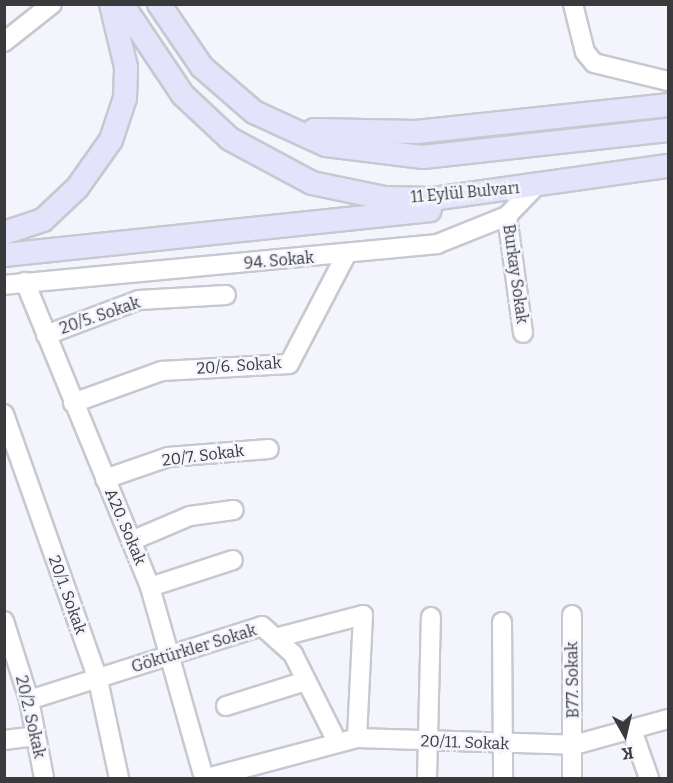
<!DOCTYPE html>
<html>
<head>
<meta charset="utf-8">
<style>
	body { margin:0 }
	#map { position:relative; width:673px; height:783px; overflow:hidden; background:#f3f4fc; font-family:Bitter,serif }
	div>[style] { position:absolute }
	.roads { filter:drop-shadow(2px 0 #c7c8d0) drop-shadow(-2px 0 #c7c8d0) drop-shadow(0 2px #c7c8d0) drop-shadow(0 -2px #c7c8d0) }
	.minor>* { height:18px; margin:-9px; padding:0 9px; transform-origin:9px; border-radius:9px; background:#fff }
	.major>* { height:22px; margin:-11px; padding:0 11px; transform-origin:11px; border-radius:11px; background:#e3e4fb }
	span { translate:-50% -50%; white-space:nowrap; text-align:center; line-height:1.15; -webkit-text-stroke:4.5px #f3f4fc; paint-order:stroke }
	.street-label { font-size:16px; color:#3a3a3d }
	.frame { position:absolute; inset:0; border:6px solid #3a3a3d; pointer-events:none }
	.north { position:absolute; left:595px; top:705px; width:60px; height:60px; -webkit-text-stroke:4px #f3f4fc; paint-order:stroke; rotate:172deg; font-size:16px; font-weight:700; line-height:24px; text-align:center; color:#3a3a3d }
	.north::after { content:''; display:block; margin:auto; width:21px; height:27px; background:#3a3a3d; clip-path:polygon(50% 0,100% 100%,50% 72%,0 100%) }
</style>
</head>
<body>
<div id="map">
	<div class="roads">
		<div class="minor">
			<i style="left:573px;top:4px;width:49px;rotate:76deg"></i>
			<i style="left:585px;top:52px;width:14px;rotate:51deg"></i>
			<i style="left:594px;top:63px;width:76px;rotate:13.7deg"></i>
			<i style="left:4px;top:42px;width:61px;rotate:-38.4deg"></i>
			<i style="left:507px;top:216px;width:118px;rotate:82.2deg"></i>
			<i style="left:25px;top:282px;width:330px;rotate:67.7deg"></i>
			<i style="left:150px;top:587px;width:198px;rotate:74.2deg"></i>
			<i style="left:4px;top:285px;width:435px;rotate:-5.4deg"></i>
			<i style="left:437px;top:244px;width:75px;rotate:-21.8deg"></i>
			<i style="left:507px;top:216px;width:42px;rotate:-46deg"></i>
			<i style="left:46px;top:335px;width:99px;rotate:-20.6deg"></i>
			<i style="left:139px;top:300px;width:87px;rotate:-3.3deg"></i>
			<i style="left:73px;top:403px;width:95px;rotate:-19.8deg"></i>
			<i style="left:162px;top:371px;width:127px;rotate:-3.2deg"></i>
			<i style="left:289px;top:364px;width:123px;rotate:-62.4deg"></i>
			<i style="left:4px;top:414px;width:282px;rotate:70.5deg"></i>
			<i style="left:98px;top:680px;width:100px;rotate:77.9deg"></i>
			<i style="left:105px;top:479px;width:67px;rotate:-19.2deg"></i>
			<i style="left:168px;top:457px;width:101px;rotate:-4.5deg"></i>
			<i style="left:131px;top:541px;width:64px;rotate:-23deg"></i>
			<i style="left:190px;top:516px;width:44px;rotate:-7.8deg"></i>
			<i style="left:150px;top:587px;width:87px;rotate:-18deg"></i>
			<i style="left:4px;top:621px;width:83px;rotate:72.4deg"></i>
			<i style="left:29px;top:700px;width:79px;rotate:79.1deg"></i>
			<i style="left:502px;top:622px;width:156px;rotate:89.6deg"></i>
			<i style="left:279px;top:637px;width:87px;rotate:-14.7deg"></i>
			<i style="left:363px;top:615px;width:123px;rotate:92.8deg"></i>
			<i style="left:29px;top:700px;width:244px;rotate:-17.6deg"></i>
			<i style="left:262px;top:626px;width:42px;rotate:42.1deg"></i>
			<i style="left:293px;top:654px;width:96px;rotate:63.4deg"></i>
			<i style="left:226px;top:706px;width:84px;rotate:-17.4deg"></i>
			<i style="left:632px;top:730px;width:51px;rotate:70.5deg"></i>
			<i style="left:4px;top:740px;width:32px;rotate:-7deg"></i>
			<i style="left:207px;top:778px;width:155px;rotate:-14.9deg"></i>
			<i style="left:357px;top:738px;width:217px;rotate:1.8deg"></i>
			<i style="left:574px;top:745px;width:98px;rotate:-15.5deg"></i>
			<i style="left:427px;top:778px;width:161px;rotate:-88.6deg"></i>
			<i style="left:572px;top:778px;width:163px;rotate:-90deg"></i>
		</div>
		<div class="major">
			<i style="left:122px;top:4px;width:110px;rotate:56.2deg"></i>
			<i style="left:183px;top:95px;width:64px;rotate:43.1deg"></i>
			<i style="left:230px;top:139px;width:93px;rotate:28.2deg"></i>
			<i style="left:312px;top:183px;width:74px;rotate:11.8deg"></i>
			<i style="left:384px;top:198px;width:48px;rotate:1.2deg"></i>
			<i style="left:432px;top:199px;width:238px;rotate:-8deg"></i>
			<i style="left:159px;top:4px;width:76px;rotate:55.7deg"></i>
			<i style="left:202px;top:67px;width:69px;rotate:40.9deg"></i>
			<i style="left:254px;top:112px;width:79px;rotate:24.6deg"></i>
			<i style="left:326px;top:145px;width:98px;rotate:7.1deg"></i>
			<i style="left:423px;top:157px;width:246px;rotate:-6.3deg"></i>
			<i style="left:314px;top:130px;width:102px;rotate:1.1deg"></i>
			<i style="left:416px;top:132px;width:253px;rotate:-6.1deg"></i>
			<i style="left:4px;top:233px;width:41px;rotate:-18.4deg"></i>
			<i style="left:43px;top:220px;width:47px;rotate:-43.3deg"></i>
			<i style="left:77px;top:188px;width:59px;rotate:-54.7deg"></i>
			<i style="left:111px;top:140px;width:44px;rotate:-71.6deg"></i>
			<i style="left:125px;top:98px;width:31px;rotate:-88deg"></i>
			<i style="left:126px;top:67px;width:65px;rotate:-103.4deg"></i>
			<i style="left:4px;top:255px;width:428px;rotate:-6deg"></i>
		</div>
	</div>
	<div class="street-label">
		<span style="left:465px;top:193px;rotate:-5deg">11 Eylül Bulvarı</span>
		<span style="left:279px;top:261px;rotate:-5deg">94. Sokak</span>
		<span style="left:515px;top:274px;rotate:82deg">Burkay Sokak</span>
		<span style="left:100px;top:316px;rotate:-19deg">20/5. Sokak</span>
		<span style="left:239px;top:366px;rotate:-4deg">20/6. Sokak</span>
		<span style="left:203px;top:456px;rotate:-7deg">20/7. Sokak</span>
		<span style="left:125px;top:527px;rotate:67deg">A20. Sokak</span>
		<span style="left:67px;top:595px;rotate:70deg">20/1. Sokak</span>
		<span style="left:194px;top:649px;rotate:-17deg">Göktürkler Sokak</span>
		<span style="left:573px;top:680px;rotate:-91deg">B77. Sokak</span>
		<span style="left:30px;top:717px;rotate:77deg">20/2. Sokak</span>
		<span style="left:465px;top:743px;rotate:2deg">20/11. Sokak</span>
	</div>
	<div class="frame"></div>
	<div class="north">K</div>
</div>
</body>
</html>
